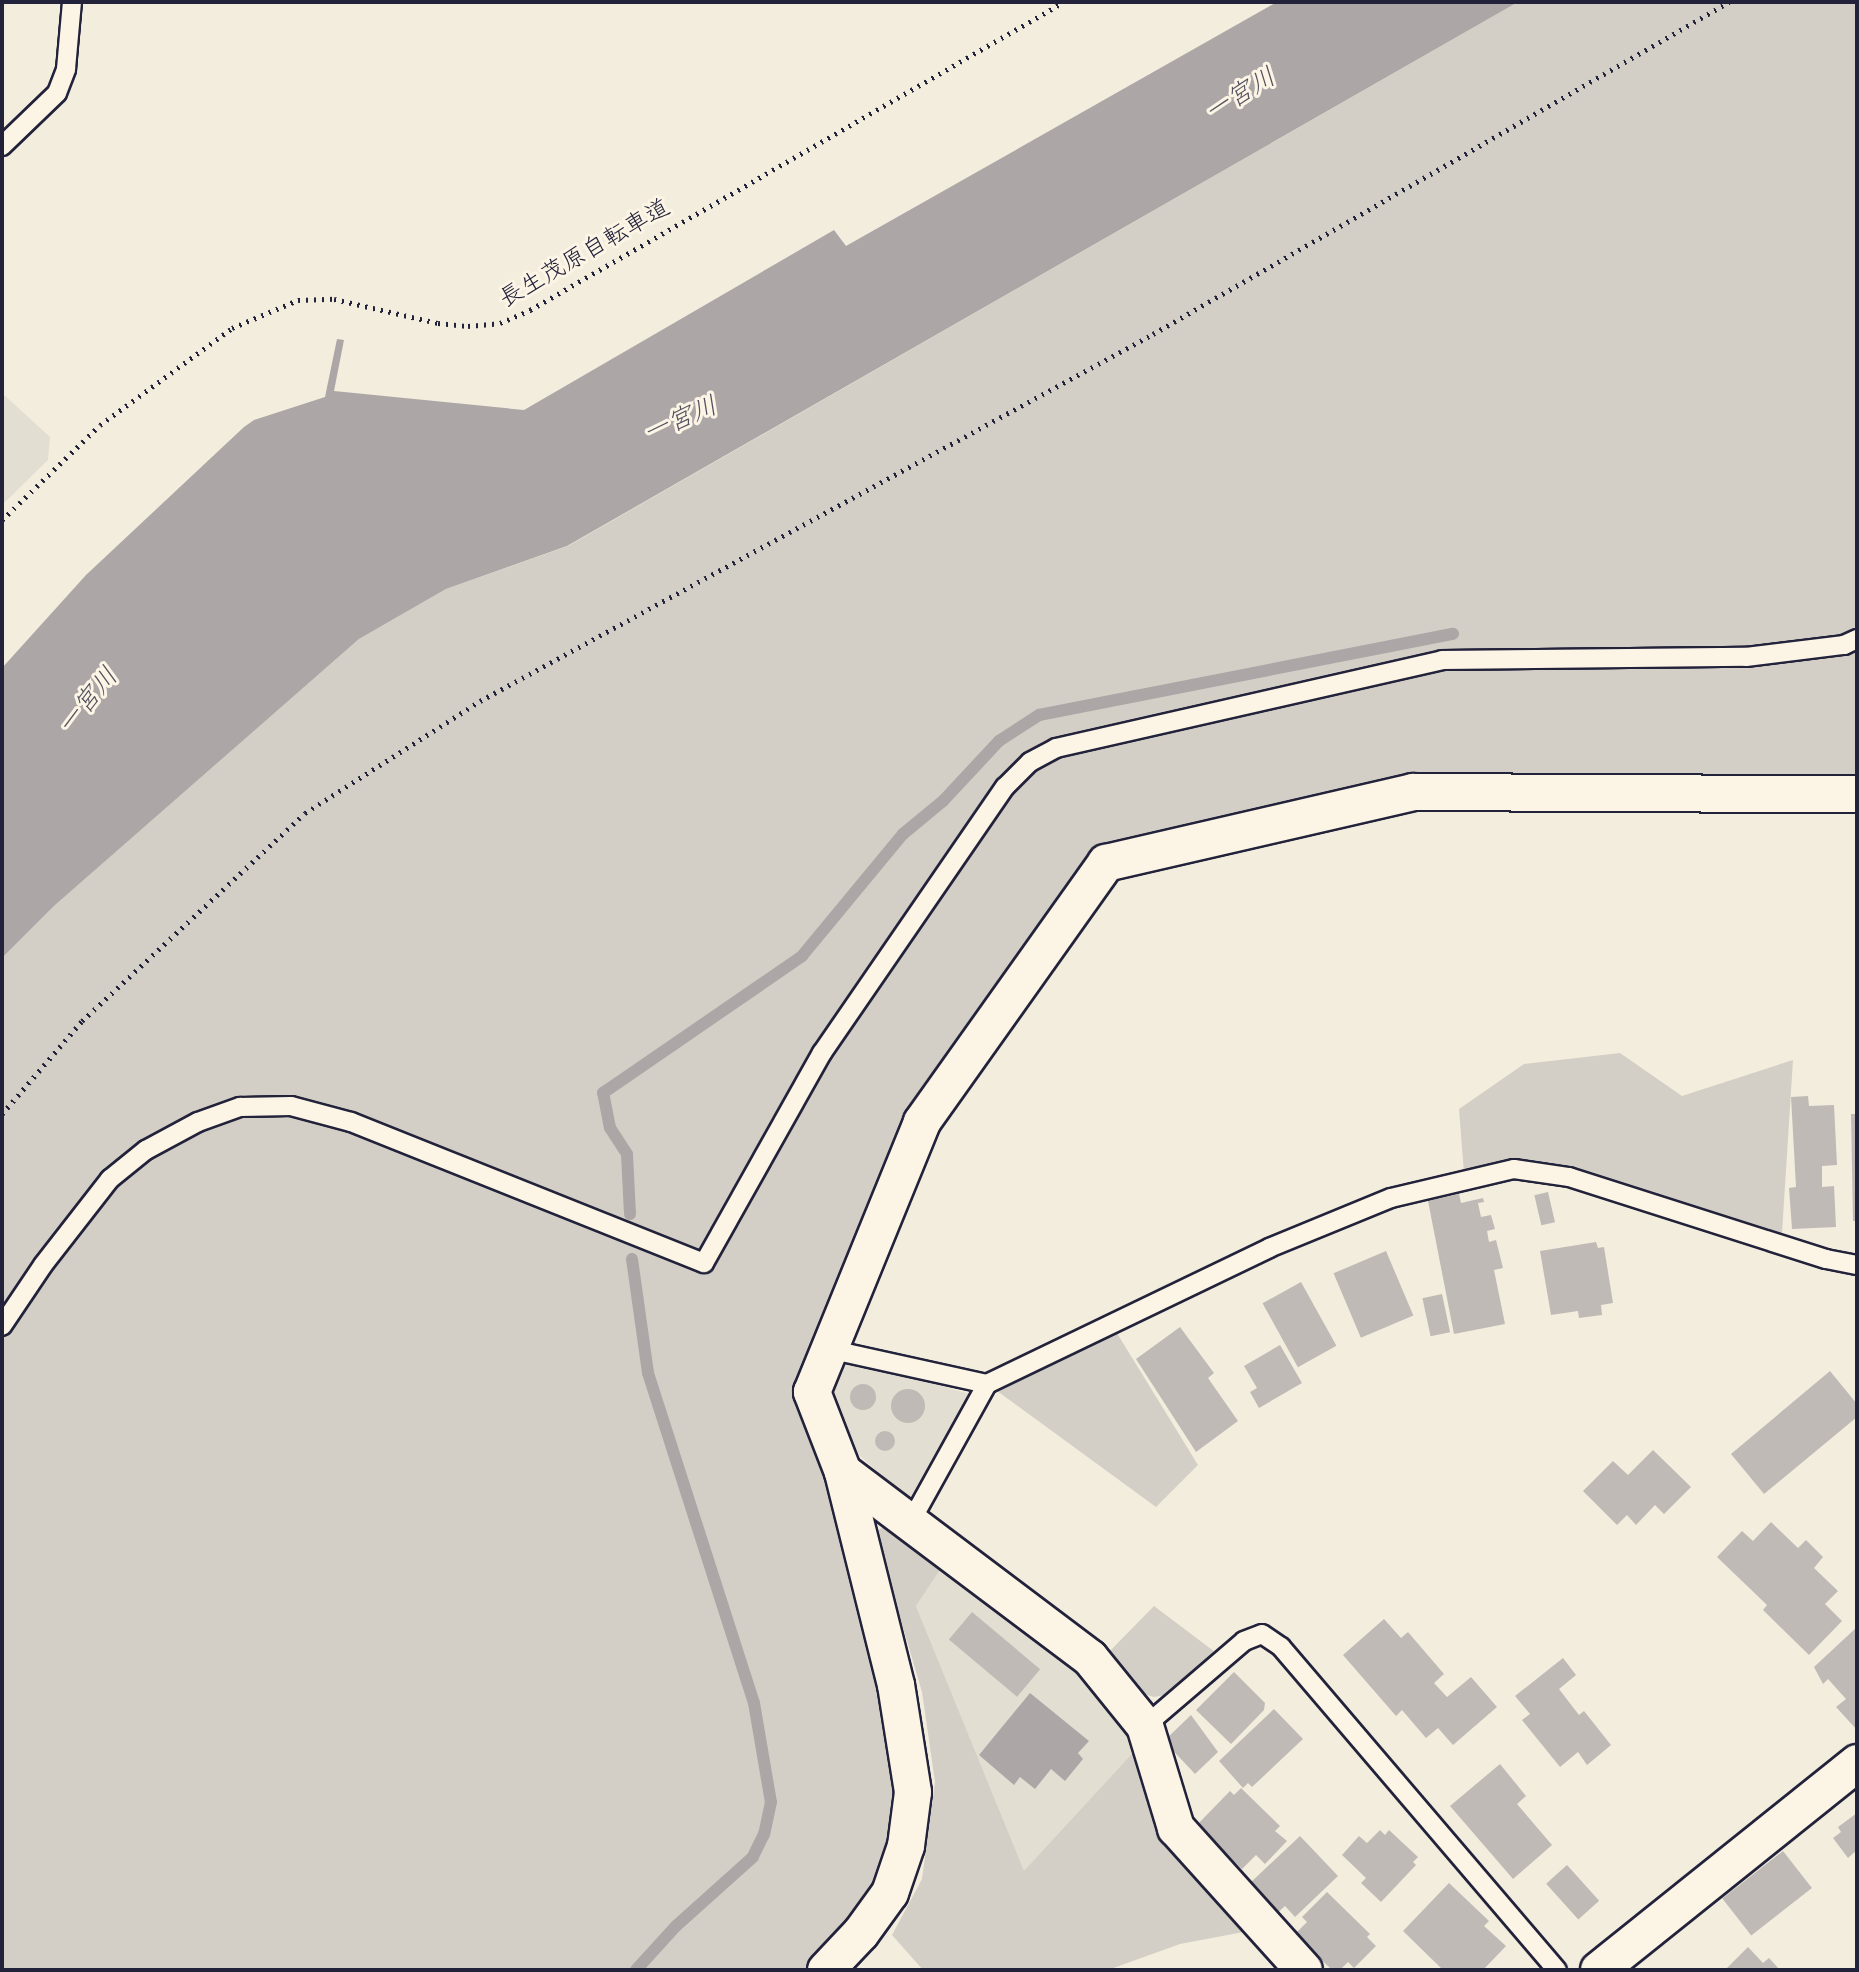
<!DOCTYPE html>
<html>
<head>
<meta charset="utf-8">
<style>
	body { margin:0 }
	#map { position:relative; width:1859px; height:1972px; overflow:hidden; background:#f3edde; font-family:Mynerve,"Klee One",sans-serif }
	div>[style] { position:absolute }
	.built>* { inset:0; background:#e3ded2 }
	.green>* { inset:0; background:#d4cfc6 }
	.water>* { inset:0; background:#aca7a6 }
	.stream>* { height:12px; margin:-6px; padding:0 6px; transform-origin:6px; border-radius:6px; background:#aca7a6 }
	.building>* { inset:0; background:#bfbab6; transform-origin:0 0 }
	.round { border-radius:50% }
	.path>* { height:5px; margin-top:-2.5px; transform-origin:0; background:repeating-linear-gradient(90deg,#22223b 0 2px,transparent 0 8px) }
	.roads { filter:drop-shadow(2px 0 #22223b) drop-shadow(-2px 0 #22223b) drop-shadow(0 2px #22223b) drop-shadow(0 -2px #22223b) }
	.lane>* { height:18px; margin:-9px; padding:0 9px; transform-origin:9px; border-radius:9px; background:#fcf5e5 }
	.street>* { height:36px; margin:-18px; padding:0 18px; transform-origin:18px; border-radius:18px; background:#fcf5e5 }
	span { translate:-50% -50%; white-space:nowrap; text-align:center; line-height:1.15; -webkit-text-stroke:6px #fcf5e5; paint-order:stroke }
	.street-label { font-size:24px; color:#22223b }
	.water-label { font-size:26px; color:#525160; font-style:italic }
	.frame { position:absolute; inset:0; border:4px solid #22223b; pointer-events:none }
</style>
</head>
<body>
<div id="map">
	<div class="built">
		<i style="clip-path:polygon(2px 393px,50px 437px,48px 460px,2px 505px)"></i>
		<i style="clip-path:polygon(839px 1358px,974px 1395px,912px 1503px,848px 1445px,831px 1381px)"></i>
		<i style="clip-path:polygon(946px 1561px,1086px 1670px,1140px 1745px,1024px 1872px,916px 1606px)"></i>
	</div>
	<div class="green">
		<i style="clip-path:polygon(1518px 2px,1857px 2px,1857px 784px,1421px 778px,1102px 849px,909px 1117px,795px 1383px,879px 1657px,903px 1791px,883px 1892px,812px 1970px,2px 1970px,2px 958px,54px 906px,359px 639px,446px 589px,568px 546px)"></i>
		<i style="clip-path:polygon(1620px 1053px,1682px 1096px,1793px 1060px,1782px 1233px,1544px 1165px,1464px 1174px,1459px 1109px,1524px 1064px)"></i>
		<i style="clip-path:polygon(1115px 1330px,1198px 1465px,1156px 1507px,993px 1388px)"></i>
		<i style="clip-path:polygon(895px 1520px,946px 1561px,916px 1606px,1024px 1871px,1140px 1745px,1254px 1930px,1180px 1944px,1108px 1970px,923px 1970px,892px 1935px,922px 1879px,935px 1782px,922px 1692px,875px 1532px)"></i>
		<i style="clip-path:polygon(1154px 1606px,1215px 1652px,1165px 1695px,1154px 1697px,1137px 1692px,1106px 1655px)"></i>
	</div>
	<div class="water">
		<i style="clip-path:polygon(1277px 2px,1518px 2px,567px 546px,446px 589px,359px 639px,54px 906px,2px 958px,2px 668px,86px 575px,244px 427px,254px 420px,325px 397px,337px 339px,344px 340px,334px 391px,524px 410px,834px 230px,846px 246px)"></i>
		<i style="clip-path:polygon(1030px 1693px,1089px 1741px,1078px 1753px,1083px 1759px,1065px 1781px,1051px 1769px,1035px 1789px,1020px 1777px,1014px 1785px,979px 1755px)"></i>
	</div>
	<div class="stream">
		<i style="left:630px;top:1214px;width:60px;rotate:-92.9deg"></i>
		<i style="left:627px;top:1154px;width:31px;rotate:-123deg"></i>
		<i style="left:610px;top:1128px;width:36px;rotate:-101deg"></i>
		<i style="left:603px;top:1093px;width:242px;rotate:-34.5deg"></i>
		<i style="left:802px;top:956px;width:158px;rotate:-50.4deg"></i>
		<i style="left:903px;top:834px;width:52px;rotate:-39.5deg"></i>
		<i style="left:943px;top:801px;width:82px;rotate:-47deg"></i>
		<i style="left:999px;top:741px;width:48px;rotate:-33deg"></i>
		<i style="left:1039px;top:715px;width:422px;rotate:-11.1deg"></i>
		<i style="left:632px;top:1259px;width:115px;rotate:82deg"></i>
		<i style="left:648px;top:1373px;width:347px;rotate:72.2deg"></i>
		<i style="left:754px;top:1703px;width:100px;rotate:80.3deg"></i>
		<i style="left:771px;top:1802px;width:33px;rotate:102deg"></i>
		<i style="left:764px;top:1834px;width:25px;rotate:116deg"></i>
		<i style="left:753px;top:1857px;width:103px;rotate:138.1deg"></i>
		<i style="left:676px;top:1926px;width:59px;rotate:132.3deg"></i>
	</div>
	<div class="building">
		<i style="clip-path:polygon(1808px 1096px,1809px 1106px,1834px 1105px,1837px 1165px,1822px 1166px,1822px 1187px,1834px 1186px,1836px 1227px,1792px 1229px,1789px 1188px,1796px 1187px,1791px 1097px)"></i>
		<i style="clip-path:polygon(1851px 1114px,1857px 1114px,1857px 1221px,1853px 1221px)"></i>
		<i style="left:1548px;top:1192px;width:31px;height:14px;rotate:77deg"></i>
		<i style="clip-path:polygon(1459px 1194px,1461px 1203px,1483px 1198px,1484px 1202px,1478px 1203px,1481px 1217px,1491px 1215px,1495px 1229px,1487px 1231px,1489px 1242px,1496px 1240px,1503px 1268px,1494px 1270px,1505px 1324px,1454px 1334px,1428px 1201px)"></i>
		<i style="clip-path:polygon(1596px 1242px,1598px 1248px,1604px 1247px,1613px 1303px,1601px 1305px,1602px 1315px,1579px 1318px,1578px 1311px,1551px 1315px,1540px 1251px)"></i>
		<i style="left:1386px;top:1251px;width:70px;height:57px;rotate:67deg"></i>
		<i style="left:1301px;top:1282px;width:73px;height:44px;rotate:61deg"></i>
		<i style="left:1442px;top:1294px;width:39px;height:20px;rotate:78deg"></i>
		<i style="clip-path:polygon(1180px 1327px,1214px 1373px,1208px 1378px,1238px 1421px,1196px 1452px,1136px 1359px)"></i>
		<i style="clip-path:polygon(1280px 1345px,1302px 1383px,1259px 1408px,1250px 1392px,1257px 1388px,1244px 1366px)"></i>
		<i style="clip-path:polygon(1830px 1371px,1857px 1404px,1857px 1417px,1764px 1494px,1731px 1454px)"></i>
		<i class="round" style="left:850px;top:1384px;width:26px;height:26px"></i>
		<i class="round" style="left:891px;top:1389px;width:34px;height:34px"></i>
		<i class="round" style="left:875px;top:1431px;width:20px;height:20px"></i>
		<i style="clip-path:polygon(1653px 1450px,1691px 1487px,1664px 1514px,1655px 1505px,1636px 1525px,1627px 1515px,1617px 1525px,1583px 1491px,1613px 1461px,1628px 1475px)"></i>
		<i style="clip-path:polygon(1771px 1522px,1798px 1548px,1806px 1540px,1823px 1557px,1814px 1568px,1838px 1591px,1825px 1604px,1842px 1621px,1809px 1655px,1763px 1610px,1767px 1605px,1717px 1557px,1742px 1531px,1753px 1541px)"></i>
		<i style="left:972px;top:1612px;width:89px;height:36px;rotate:40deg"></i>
		<i style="clip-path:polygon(1384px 1619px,1401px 1638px,1408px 1632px,1444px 1674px,1434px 1683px,1447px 1697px,1471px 1677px,1497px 1707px,1453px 1745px,1438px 1728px,1426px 1738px,1402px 1710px,1396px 1716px,1343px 1655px)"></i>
		<i style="clip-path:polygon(1857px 1627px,1857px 1730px,1836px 1707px,1846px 1699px,1828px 1679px,1823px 1684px,1814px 1667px)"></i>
		<i style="clip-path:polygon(1563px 1658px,1576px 1675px,1559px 1689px,1579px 1715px,1584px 1711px,1611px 1745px,1587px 1765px,1578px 1752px,1560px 1767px,1522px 1720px,1530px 1714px,1515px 1696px)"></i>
		<i style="clip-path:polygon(1234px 1672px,1265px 1703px,1264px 1710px,1231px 1744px,1196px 1710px)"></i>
		<i style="clip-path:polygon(1274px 1709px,1303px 1739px,1252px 1787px,1248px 1783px,1243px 1788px,1219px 1761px)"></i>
		<i style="clip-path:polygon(1191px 1715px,1218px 1752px,1195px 1774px,1164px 1741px)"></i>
		<i style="clip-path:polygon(1500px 1764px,1526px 1796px,1517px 1804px,1552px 1845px,1513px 1879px,1450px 1806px)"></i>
		<i style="clip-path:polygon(1241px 1788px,1280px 1826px,1275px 1831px,1287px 1841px,1265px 1864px,1256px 1855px,1242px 1869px,1196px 1826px,1230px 1791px,1234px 1795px)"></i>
		<i style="clip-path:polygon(1857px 1813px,1857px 1850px,1848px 1858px,1833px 1838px,1841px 1832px,1838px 1827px)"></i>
		<i style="clip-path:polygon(1380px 1830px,1385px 1835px,1389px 1830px,1418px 1857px,1413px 1862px,1416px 1865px,1381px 1902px,1361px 1883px,1366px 1878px,1342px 1855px,1359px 1836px,1367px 1843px)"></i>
		<i style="clip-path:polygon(1300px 1836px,1338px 1876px,1295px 1917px,1285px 1906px,1276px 1914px,1249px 1884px)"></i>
		<i style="left:1783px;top:1851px;width:47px;height:77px;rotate:52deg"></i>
		<i style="left:1567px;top:1865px;width:48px;height:28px;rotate:48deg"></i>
		<i style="clip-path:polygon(1449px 1883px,1489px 1921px,1484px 1926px,1506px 1946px,1483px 1970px,1443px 1970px,1403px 1931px)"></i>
		<i style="clip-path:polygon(1327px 1892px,1370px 1934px,1367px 1937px,1376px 1946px,1354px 1968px,1348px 1962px,1340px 1970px,1332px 1970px,1295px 1934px,1307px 1922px,1302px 1917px)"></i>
		<i style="clip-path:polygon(1748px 1947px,1763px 1963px,1769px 1958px,1780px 1970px,1725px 1970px)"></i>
	</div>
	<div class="path">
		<i style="left:2px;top:520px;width:136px;rotate:-44.1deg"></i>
		<i style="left:100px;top:425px;width:164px;rotate:-36.3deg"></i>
		<i style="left:232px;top:328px;width:72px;rotate:-23deg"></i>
		<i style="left:298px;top:300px;width:36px;rotate:-2deg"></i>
		<i style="left:334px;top:299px;width:107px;rotate:13deg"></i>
		<i style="left:438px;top:323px;width:30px;rotate:6deg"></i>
		<i style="left:468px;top:326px;width:32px;rotate:-5deg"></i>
		<i style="left:500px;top:323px;width:33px;rotate:-23deg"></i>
		<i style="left:530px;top:310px;width:616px;rotate:-29.98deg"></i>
		<i style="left:2px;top:1114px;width:123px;rotate:-49.3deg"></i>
		<i style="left:82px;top:1021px;width:305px;rotate:-43deg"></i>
		<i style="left:305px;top:813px;width:208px;rotate:-32.6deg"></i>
		<i style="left:480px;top:701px;width:767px;rotate:-28.6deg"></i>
		<i style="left:1153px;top:334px;width:665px;rotate:-29.96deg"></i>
	</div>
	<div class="roads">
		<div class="lane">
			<i style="left:2px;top:146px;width:76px;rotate:-43.9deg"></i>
			<i style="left:57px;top:93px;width:26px;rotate:-69deg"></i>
			<i style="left:66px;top:69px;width:67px;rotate:-84.9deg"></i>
			<i style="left:2px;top:1326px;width:73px;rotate:-56.1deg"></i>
			<i style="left:43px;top:1265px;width:109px;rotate:-52.1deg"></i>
			<i style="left:110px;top:1179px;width:46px;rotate:-38.9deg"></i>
			<i style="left:146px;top:1150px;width:59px;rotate:-28.3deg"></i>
			<i style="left:198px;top:1122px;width:45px;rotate:-19.7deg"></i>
			<i style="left:240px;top:1107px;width:51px;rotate:-1.1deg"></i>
			<i style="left:291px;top:1106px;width:62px;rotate:14.9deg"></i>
			<i style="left:351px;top:1122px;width:380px;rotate:21.8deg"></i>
			<i style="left:704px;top:1263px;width:241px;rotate:-60.7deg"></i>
			<i style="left:822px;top:1053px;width:323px;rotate:-55.5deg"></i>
			<i style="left:1005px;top:787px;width:35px;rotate:-45deg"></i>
			<i style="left:1030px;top:762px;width:30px;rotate:-28deg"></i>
			<i style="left:1056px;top:748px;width:396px;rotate:-12.8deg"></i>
			<i style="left:1442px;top:660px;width:304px;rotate:-0.6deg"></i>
			<i style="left:1746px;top:657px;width:99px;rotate:-7deg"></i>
			<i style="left:1844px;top:645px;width:14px;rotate:-25deg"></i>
			<i style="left:828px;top:1349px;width:163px;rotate:12.4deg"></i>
			<i style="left:987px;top:1384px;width:313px;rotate:-25.7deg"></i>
			<i style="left:1269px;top:1248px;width:132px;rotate:-22.3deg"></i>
			<i style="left:1391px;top:1198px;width:126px;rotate:-13.3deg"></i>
			<i style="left:1514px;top:1169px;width:56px;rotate:8.3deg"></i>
			<i style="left:1569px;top:1177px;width:270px;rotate:17.7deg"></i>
			<i style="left:1826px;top:1259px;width:32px;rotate:11deg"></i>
			<i style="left:910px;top:1523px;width:159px;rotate:-61deg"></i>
			<i style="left:1145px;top:1726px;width:130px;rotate:-40.6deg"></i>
			<i style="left:1244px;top:1641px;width:19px;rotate:-21deg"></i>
			<i style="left:1262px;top:1634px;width:23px;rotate:34deg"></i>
			<i style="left:1281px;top:1647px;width:425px;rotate:49.5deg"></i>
		</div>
		<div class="street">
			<i style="left:843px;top:1472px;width:309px;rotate:37deg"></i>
			<i style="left:1090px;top:1658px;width:87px;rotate:51deg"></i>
			<i style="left:1145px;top:1726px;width:107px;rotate:73.1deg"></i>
			<i style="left:1176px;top:1828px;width:191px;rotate:48deg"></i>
			<i style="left:826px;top:1970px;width:51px;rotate:-46.6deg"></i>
			<i style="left:861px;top:1933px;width:49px;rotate:-54.1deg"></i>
			<i style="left:890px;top:1893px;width:50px;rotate:-71.2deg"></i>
			<i style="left:906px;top:1846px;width:54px;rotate:-82.6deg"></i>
			<i style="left:913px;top:1792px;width:108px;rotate:-99deg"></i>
			<i style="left:896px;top:1685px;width:219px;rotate:-104deg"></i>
			<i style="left:843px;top:1472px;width:86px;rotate:-111.2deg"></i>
			<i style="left:812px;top:1392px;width:292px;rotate:-67.8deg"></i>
			<i style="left:922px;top:1122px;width:318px;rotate:-54.6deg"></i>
			<i style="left:1106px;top:863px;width:315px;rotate:-13deg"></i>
			<i style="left:1413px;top:792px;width:444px;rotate:0.3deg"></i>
			<i style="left:1599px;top:1970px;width:331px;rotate:-38.7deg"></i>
		</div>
	</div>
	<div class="street-label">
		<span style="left:585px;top:254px;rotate:-30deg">長生茂原自転車道</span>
	</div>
	<div class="water-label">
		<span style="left:1241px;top:96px;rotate:-31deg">一宮川</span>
		<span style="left:681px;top:421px;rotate:-23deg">一宮川</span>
		<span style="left:89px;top:702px;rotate:-50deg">一宮川</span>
	</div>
	<div class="frame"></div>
</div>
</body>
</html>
